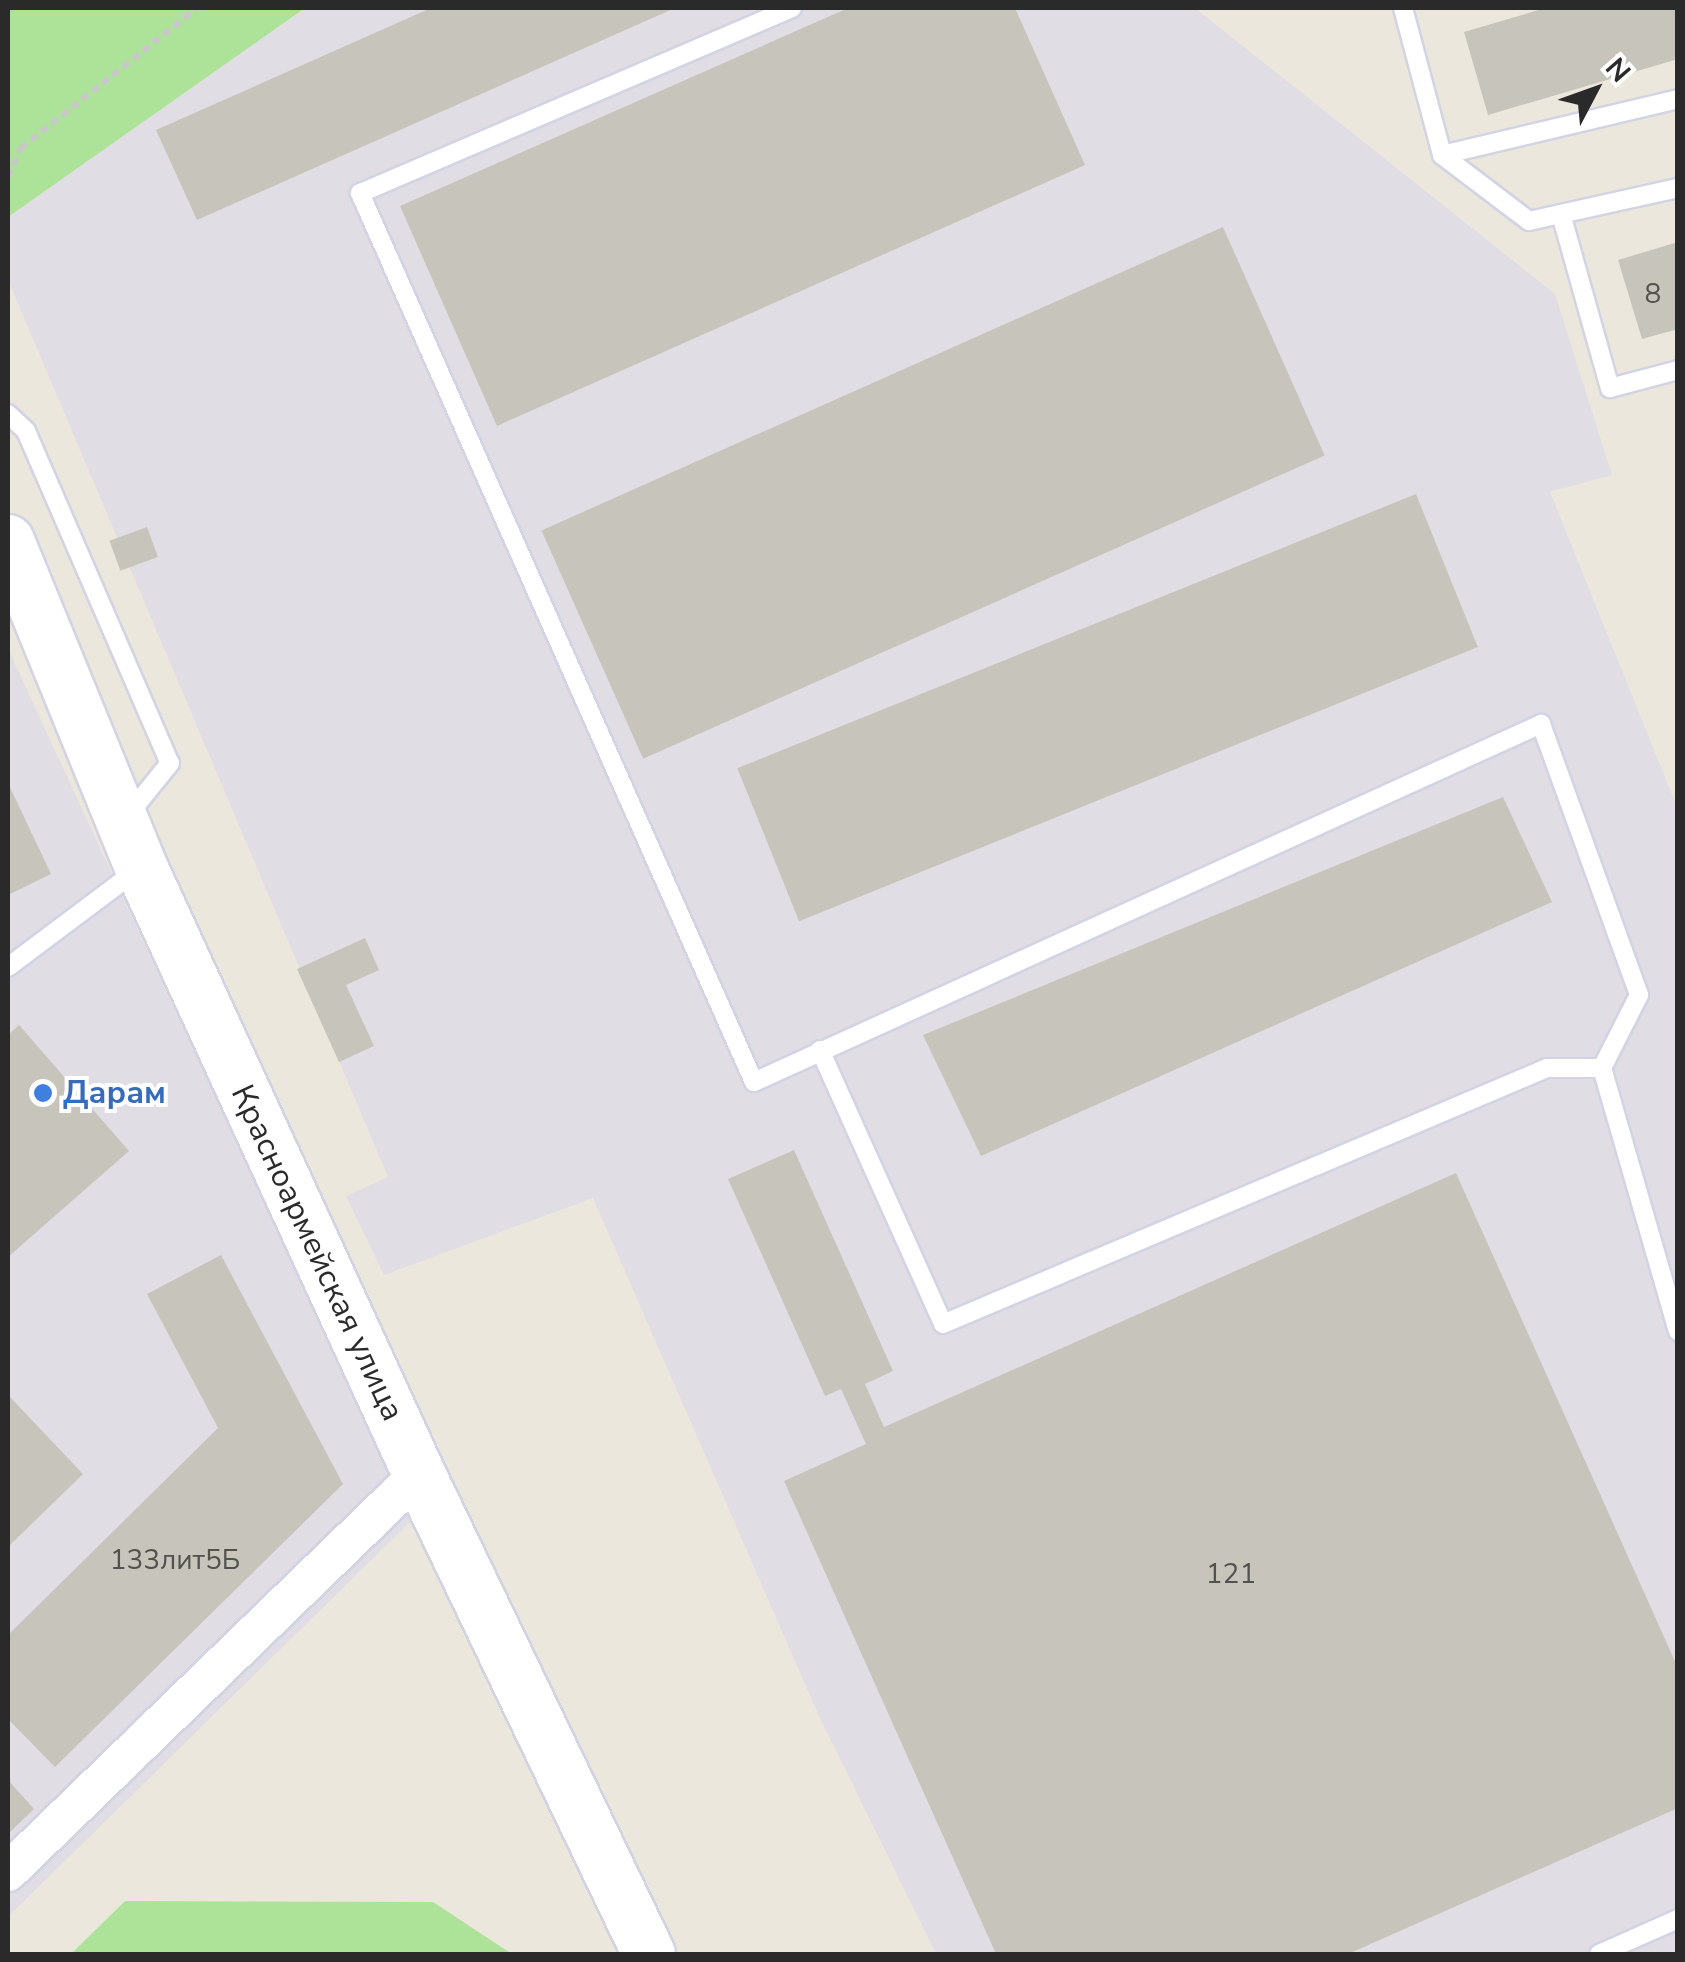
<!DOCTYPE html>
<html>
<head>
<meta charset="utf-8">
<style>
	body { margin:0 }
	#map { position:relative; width:1685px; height:1962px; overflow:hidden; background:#ece7dc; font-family:"Nunito Sans",sans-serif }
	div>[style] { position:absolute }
	.industrial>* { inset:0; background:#e0dde5 }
	.green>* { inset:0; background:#ace399 }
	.building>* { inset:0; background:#c7c5bb; transform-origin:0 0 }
	.path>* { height:6px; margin-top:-3px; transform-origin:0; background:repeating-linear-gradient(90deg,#c8c8c8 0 8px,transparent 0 13px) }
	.roads { filter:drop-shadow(2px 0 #d2d4e3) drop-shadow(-2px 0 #d2d4e3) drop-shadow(0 2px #d2d4e3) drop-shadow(0 -2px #d2d4e3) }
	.lane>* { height:18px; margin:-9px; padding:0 9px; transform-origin:9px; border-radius:9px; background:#fff }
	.street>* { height:38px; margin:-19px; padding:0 19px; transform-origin:19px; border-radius:19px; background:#fff }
	.secondary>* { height:52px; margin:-26px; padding:0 26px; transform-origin:26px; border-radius:26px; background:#fff }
	.dots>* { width:28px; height:28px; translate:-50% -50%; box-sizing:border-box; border:5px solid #fff; border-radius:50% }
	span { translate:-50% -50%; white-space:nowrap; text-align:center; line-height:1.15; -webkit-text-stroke:8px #fff; paint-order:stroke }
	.number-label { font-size:28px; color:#51514e }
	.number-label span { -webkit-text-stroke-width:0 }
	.shop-label { font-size:32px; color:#366cbe; font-weight:700 }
	.left { translate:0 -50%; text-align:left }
	.street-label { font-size:32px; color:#2a2a2a }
	.frame { position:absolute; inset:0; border:10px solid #2a2a2a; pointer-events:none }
	.north { position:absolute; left:1545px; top:40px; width:100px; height:100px; -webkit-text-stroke:8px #fff; paint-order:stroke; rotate:49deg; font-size:28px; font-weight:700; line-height:40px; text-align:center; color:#2a2a2a }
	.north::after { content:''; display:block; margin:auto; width:35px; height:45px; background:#2a2a2a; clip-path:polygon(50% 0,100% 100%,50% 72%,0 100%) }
</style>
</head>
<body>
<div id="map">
	<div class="industrial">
		<i style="clip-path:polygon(305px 8px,1195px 8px,1555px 294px,1612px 475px,1550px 492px,1677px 807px,1677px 1954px,936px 1954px,819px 1716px,593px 1198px,384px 1275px,346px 1196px,388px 1177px,8px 280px,8px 217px)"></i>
		<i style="clip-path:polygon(8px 649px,411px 1521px,8px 1917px)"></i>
	</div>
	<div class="green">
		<i style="clip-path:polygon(8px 8px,305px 8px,8px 217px)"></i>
		<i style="clip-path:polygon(125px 1901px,433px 1902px,512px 1954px,71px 1954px)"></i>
	</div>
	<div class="building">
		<i style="clip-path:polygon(431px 8px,675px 8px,197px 220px,156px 130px)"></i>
		<i style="clip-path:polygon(848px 8px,1015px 8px,1085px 165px,497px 426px,400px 206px)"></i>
		<i style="clip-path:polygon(1545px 8px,1678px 8px,1678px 59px,1488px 115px,1464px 32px)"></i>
		<i style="left:1223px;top:227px;width:250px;height:746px;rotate:66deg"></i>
		<i style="clip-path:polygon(1678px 242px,1678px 329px,1642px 339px,1618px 260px)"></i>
		<i style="left:1416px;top:494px;width:165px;height:732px;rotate:68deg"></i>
		<i style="left:147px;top:527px;width:32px;height:40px;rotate:70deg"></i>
		<i style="clip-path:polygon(8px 783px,51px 874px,8px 895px)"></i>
		<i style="clip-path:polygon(1503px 797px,1552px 902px,981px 1156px,923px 1035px)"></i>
		<i style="clip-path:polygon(365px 938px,379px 970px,346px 985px,374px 1046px,339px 1062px,297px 969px)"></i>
		<i style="clip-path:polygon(19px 1025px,129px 1151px,8px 1257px,8px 1035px)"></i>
		<i style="clip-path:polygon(794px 1150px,893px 1371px,865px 1384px,884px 1427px,1456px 1173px,1678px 1668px,1678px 1808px,1348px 1954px,996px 1954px,784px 1481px,866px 1444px,841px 1389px,825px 1396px,728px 1179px)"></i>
		<i style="clip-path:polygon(221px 1255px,343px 1484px,55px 1767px,8px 1719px,8px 1635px,218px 1428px,147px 1294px)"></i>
		<i style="clip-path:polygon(10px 1397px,83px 1474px,8px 1547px,8px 1399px)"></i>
		<i style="clip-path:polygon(8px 1780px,34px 1809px,8px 1834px)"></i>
	</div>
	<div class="path">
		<i style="left:8px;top:177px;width:32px;rotate:-66deg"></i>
		<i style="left:21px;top:148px;width:225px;rotate:-38.5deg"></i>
	</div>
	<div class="roads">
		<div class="lane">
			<i style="left:792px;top:8px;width:470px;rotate:156.8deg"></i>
			<i style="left:360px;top:193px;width:972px;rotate:66.1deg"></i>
			<i style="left:754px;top:1082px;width:865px;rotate:-24.46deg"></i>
			<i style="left:1541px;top:724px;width:288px;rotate:70.1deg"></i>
			<i style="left:1639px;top:995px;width:82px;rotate:116.9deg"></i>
			<i style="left:1403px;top:8px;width:152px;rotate:75.1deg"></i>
			<i style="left:1442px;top:155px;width:109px;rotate:37.2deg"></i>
			<i style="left:1529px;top:221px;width:153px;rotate:-12.5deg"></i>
			<i style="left:1442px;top:155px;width:243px;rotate:-13.3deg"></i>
			<i style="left:1561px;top:214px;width:181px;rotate:74.3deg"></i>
			<i style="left:1610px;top:388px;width:70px;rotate:-14.8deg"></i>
			<i style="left:8px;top:414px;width:25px;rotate:43deg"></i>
			<i style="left:26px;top:431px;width:362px;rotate:66.6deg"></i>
			<i style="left:170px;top:763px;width:65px;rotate:128.8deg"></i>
			<i style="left:8px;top:967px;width:160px;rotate:-36.9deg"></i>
			<i style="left:820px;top:1050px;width:300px;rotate:65.8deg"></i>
			<i style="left:943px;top:1324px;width:656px;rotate:-22.97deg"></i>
			<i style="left:1547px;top:1068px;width:55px"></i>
			<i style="left:1602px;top:1068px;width:274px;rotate:73.9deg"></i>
			<i style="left:1599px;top:1954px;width:86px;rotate:-23.9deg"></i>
		</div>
		<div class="street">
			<i style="left:8px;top:1872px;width:572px;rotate:-44.08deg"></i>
		</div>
		<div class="secondary">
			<i style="left:8px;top:541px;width:352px;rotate:67.8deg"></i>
			<i style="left:141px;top:867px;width:668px;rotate:65.39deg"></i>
			<i style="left:419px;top:1474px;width:532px;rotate:64.4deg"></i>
		</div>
	</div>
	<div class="dots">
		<i style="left:43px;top:1093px;background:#3f7fe0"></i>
	</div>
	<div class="number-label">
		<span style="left:1653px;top:294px">8</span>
		<span style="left:175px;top:1560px">133лит5Б</span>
		<span style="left:1231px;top:1574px">121</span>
	</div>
	<div class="shop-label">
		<span class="left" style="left:63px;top:1093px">Дарам</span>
	</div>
	<div class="street-label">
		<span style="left:317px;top:1253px;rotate:65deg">Красноармейская улица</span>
	</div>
	<div class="frame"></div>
	<div class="north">N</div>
</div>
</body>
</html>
